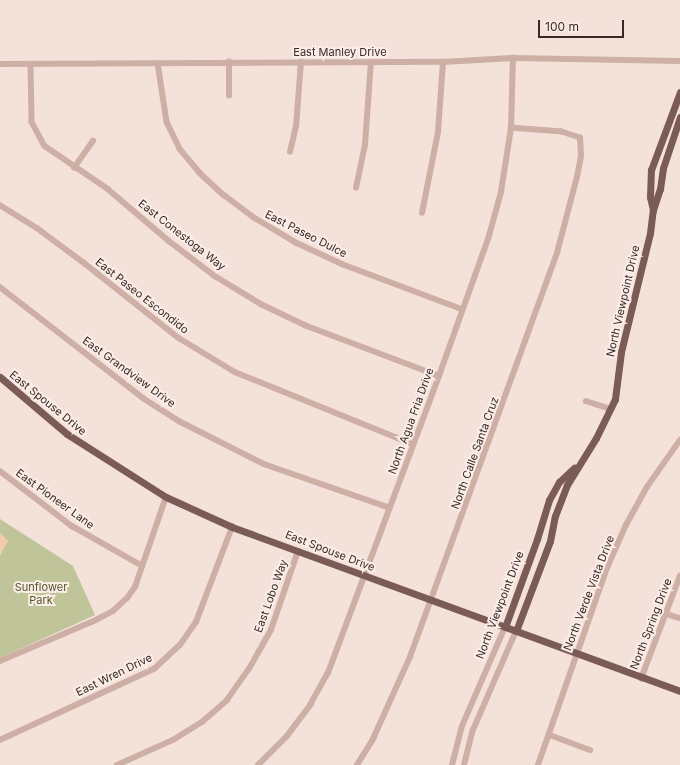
<!DOCTYPE html>
<html>
<head>
<meta charset="utf-8">
<style>
	body { margin:0 }
	#map { position:relative; width:680px; height:765px; overflow:hidden; background:#f4e2da; font-family:Inter,sans-serif }
	div>[style] { position:absolute }
	.green>* { inset:0; background:#bfc499 }
	.sand>* { inset:0; background:#f2ccad }
	.minor>* { height:5.5px; margin:-2.75px; padding:0 2.75px; transform-origin:2.75px; border-radius:2.75px; background:#cdafa5 }
	.major>* { height:7px; margin:-3.5px; padding:0 3.5px; transform-origin:3.5px; border-radius:3.5px; background:#7b5b56 }
	span { translate:-50% -50%; white-space:nowrap; text-align:center; line-height:1.15; -webkit-text-stroke:4px #fbede7; paint-order:stroke }
	.street-label { font-size:11px; color:#382927 }
	.park-label { font-size:11px; color:#515828 }
	.scale { position:absolute; left:538px; top:20px; width:86px; height:18px; box-sizing:border-box; border:2px solid #382927; border-top:0; padding-left:5px; font-size:12px; line-height:14px; white-space:nowrap; color:#382927; -webkit-text-stroke:3px #fbede7; paint-order:stroke }
</style>
</head>
<body>
<div id="map">
	<div class="green">
		<i style="clip-path:polygon(0 519px,73px 566px,95px 615px,0 658px)"></i>
	</div>
	<div class="sand">
		<i style="clip-path:polygon(0 533px,8px 541px,0 556px)"></i>
	</div>
	<div class="minor">
		<i style="left:158px;top:63px;width:60px;rotate:81.3deg"></i>
		<i style="left:167px;top:122px;width:30px;rotate:64deg"></i>
		<i style="left:180px;top:149px;width:30px;rotate:50deg"></i>
		<i style="left:199px;top:172px;width:34px;rotate:43deg"></i>
		<i style="left:224px;top:195px;width:39px;rotate:37deg"></i>
		<i style="left:255px;top:218px;width:49px;rotate:30.8deg"></i>
		<i style="left:297px;top:243px;width:50px;rotate:25deg"></i>
		<i style="left:342px;top:264px;width:128px;rotate:20.6deg"></i>
		<i style="left:0;top:64px;width:443px;rotate:-0.3deg"></i>
		<i style="left:443px;top:62px;width:70px;rotate:-3.3deg"></i>
		<i style="left:513px;top:58px;width:167px;rotate:1deg"></i>
		<i style="left:31px;top:64px;width:58px;rotate:89deg"></i>
		<i style="left:32px;top:122px;width:27px;rotate:62deg"></i>
		<i style="left:45px;top:146px;width:76px;rotate:34.3deg"></i>
		<i style="left:108px;top:189px;width:80px;rotate:40.4deg"></i>
		<i style="left:169px;top:241px;width:58px;rotate:37.3deg"></i>
		<i style="left:215px;top:276px;width:54px;rotate:31.3deg"></i>
		<i style="left:261px;top:304px;width:51px;rotate:25.6deg"></i>
		<i style="left:307px;top:326px;width:141px;rotate:20.7deg"></i>
		<i style="left:229px;top:96px;width:34px;rotate:-90deg"></i>
		<i style="left:290px;top:152px;width:26px;rotate:-77deg"></i>
		<i style="left:296px;top:127px;width:65px;rotate:-85.6deg"></i>
		<i style="left:74px;top:168px;width:33px;rotate:-55deg"></i>
		<i style="left:356px;top:188px;width:44px;rotate:-78.2deg"></i>
		<i style="left:365px;top:145px;width:83px;rotate:-85.9deg"></i>
		<i style="left:0;top:205px;width:44px;rotate:31.9deg"></i>
		<i style="left:37px;top:228px;width:57px;rotate:36.5deg"></i>
		<i style="left:83px;top:262px;width:122px;rotate:38.4deg"></i>
		<i style="left:179px;top:338px;width:66px;rotate:31.3deg"></i>
		<i style="left:235px;top:372px;width:191px;rotate:22.1deg"></i>
		<i style="left:422px;top:213px;width:83px;rotate:-78.8deg"></i>
		<i style="left:438px;top:132px;width:70px;rotate:-85.9deg"></i>
		<i style="left:0;top:287px;width:181px;rotate:37.8deg"></i>
		<i style="left:143px;top:398px;width:43px;rotate:32.6deg"></i>
		<i style="left:179px;top:421px;width:95px;rotate:26.8deg"></i>
		<i style="left:264px;top:464px;width:133px;rotate:19.2deg"></i>
		<i style="left:586px;top:401px;width:26px;rotate:18deg"></i>
		<i style="left:0;top:471px;width:91px;rotate:37.4deg"></i>
		<i style="left:72px;top:526px;width:79px;rotate:29.5deg"></i>
		<i style="left:666px;top:614px;width:15px;rotate:16deg"></i>
		<i style="left:0;top:661px;width:104px;rotate:-23.1deg"></i>
		<i style="left:96px;top:620px;width:19px;rotate:-28deg"></i>
		<i style="left:113px;top:611px;width:19px;rotate:-43deg"></i>
		<i style="left:127px;top:598px;width:14px;rotate:-54deg"></i>
		<i style="left:135px;top:587px;width:95px;rotate:-71deg"></i>
		<i style="left:641px;top:679px;width:110px;rotate:-69.3deg"></i>
		<i style="left:550px;top:735px;width:43px;rotate:20.6deg"></i>
		<i style="left:0;top:740px;width:170px;rotate:-24.8deg"></i>
		<i style="left:154px;top:669px;width:35px;rotate:-43deg"></i>
		<i style="left:180px;top:645px;width:28px;rotate:-55deg"></i>
		<i style="left:196px;top:622px;width:102px;rotate:-69.2deg"></i>
		<i style="left:117px;top:765px;width:61px;rotate:-24.1deg"></i>
		<i style="left:173px;top:740px;width:34px;rotate:-32deg"></i>
		<i style="left:202px;top:722px;width:33px;rotate:-41deg"></i>
		<i style="left:227px;top:700px;width:38px;rotate:-55deg"></i>
		<i style="left:249px;top:669px;width:45px;rotate:-60.6deg"></i>
		<i style="left:271px;top:630px;width:83px;rotate:-71.1deg"></i>
		<i style="left:258px;top:765px;width:41px;rotate:-45deg"></i>
		<i style="left:287px;top:736px;width:39px;rotate:-53deg"></i>
		<i style="left:310px;top:705px;width:37px;rotate:-61deg"></i>
		<i style="left:328px;top:673px;width:317px;rotate:-69.5deg"></i>
		<i style="left:439px;top:376px;width:149px;rotate:-70.3deg"></i>
		<i style="left:489px;top:236px;width:46px;rotate:-74.7deg"></i>
		<i style="left:501px;top:192px;width:65px;rotate:-81.1deg"></i>
		<i style="left:511px;top:128px;width:70px;rotate:-88.4deg"></i>
		<i style="left:357px;top:765px;width:31px;rotate:-58deg"></i>
		<i style="left:373px;top:739px;width:90px;rotate:-65.7deg"></i>
		<i style="left:410px;top:657px;width:430px;rotate:-70deg"></i>
		<i style="left:557px;top:253px;width:79px;rotate:-75.3deg"></i>
		<i style="left:577px;top:177px;width:21px;rotate:-79deg"></i>
		<i style="left:581px;top:156px;width:18px;rotate:-93deg"></i>
		<i style="left:580px;top:138px;width:19px;rotate:-162deg"></i>
		<i style="left:562px;top:132px;width:51px;rotate:-175.5deg"></i>
		<i style="left:452px;top:765px;width:40px;rotate:-75.6deg"></i>
		<i style="left:462px;top:726px;width:108px;rotate:-66.5deg"></i>
		<i style="left:464px;top:765px;width:36px;rotate:-76deg"></i>
		<i style="left:473px;top:730px;width:108px;rotate:-66.5deg"></i>
		<i style="left:538px;top:765px;width:209px;rotate:-70.7deg"></i>
		<i style="left:607px;top:568px;width:47px;rotate:-66.2deg"></i>
		<i style="left:626px;top:525px;width:43px;rotate:-61.1deg"></i>
		<i style="left:647px;top:487px;width:57px;rotate:-54.9deg"></i>
	</div>
	<div class="major">
		<i style="left:653px;top:210px;width:13px;rotate:-103deg"></i>
		<i style="left:650px;top:197px;width:27px;rotate:-88deg"></i>
		<i style="left:651px;top:170px;width:83px;rotate:-69.6deg"></i>
		<i style="left:0;top:377px;width:88px;rotate:40.4deg"></i>
		<i style="left:67px;top:434px;width:117px;rotate:32.5deg"></i>
		<i style="left:166px;top:497px;width:72px;rotate:24.4deg"></i>
		<i style="left:232px;top:527px;width:477px;rotate:20.1deg"></i>
		<i style="left:505px;top:627px;width:94px;rotate:-70deg"></i>
		<i style="left:537px;top:539px;width:41px;rotate:-72.9deg"></i>
		<i style="left:549px;top:500px;width:21px;rotate:-61deg"></i>
		<i style="left:559px;top:482px;width:21px;rotate:-43deg"></i>
		<i style="left:516px;top:631px;width:96px;rotate:-69.3deg"></i>
		<i style="left:550px;top:541px;width:25px;rotate:-79deg"></i>
		<i style="left:555px;top:516px;width:33px;rotate:-69deg"></i>
		<i style="left:567px;top:485px;width:55px;rotate:-58.3deg"></i>
		<i style="left:596px;top:438px;width:43px;rotate:-64deg"></i>
		<i style="left:615px;top:399px;width:47px;rotate:-82.7deg"></i>
		<i style="left:621px;top:352px;width:122px;rotate:-76.3deg"></i>
		<i style="left:650px;top:233px;width:23px;rotate:-83deg"></i>
		<i style="left:653px;top:210px;width:22px;rotate:-72deg"></i>
		<i style="left:660px;top:189px;width:21px;rotate:-82deg"></i>
		<i style="left:663px;top:168px;width:54px;rotate:-71.6deg"></i>
	</div>
	<div class="street-label">
		<span style="left:340px;top:52px">East Manley Drive</span>
		<span style="left:306px;top:234px;rotate:27deg">East Paseo Dulce</span>
		<span style="left:182px;top:235px;rotate:38deg">East Conestoga Way</span>
		<span style="left:142px;top:296px;rotate:38deg">East Paseo Escondido</span>
		<span style="left:623px;top:301px;rotate:-77deg">North Viewpoint Drive</span>
		<span style="left:129px;top:372px;rotate:36deg">East Grandview Drive</span>
		<span style="left:48px;top:403px;rotate:39deg">East Spouse Drive</span>
		<span style="left:411px;top:421px;rotate:-70deg">North Agua Fria Drive</span>
		<span style="left:475px;top:453px;rotate:-70deg">North Calle Santa Cruz</span>
		<span style="left:55px;top:499px;rotate:36deg">East Pioneer Lane</span>
		<span style="left:330px;top:551px;rotate:21deg">East Spouse Drive</span>
		<span style="left:589px;top:593px;rotate:-69deg">North Verde Vista Drive</span>
		<span style="left:271px;top:596px;rotate:-70deg">East Lobo Way</span>
		<span style="left:500px;top:605px;rotate:-69deg">North Viewpoint Drive</span>
		<span style="left:651px;top:624px;rotate:-69deg">North Spring Drive</span>
		<span style="left:114px;top:675px;rotate:-26deg">East Wren Drive</span>
	</div>
	<div class="park-label">
		<span style="left:41px;top:594px">Sunflower<br>Park</span>
	</div>
	<div class="scale">100 m</div>
</div>
</body>
</html>
